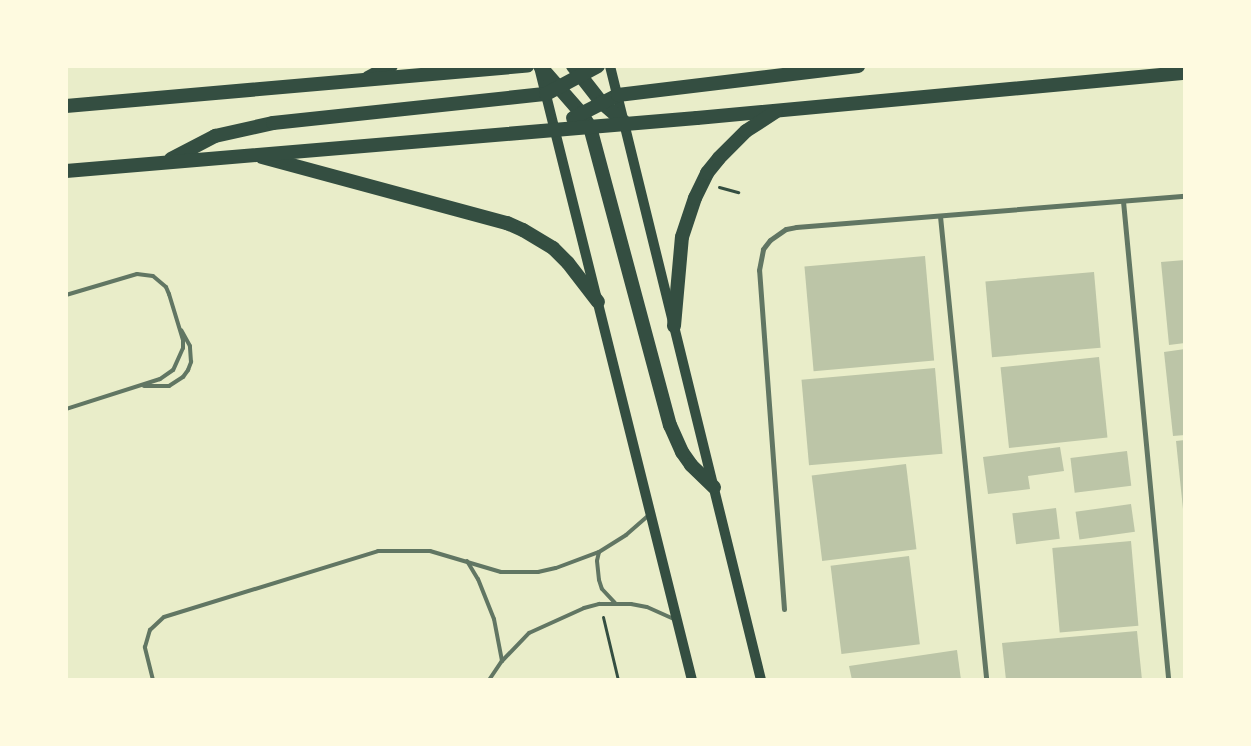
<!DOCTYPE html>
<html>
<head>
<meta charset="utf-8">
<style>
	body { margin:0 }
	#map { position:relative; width:1251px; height:746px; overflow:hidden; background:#e9edc9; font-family:"PT Sans",sans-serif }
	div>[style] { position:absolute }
	.building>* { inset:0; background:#bcc5a7; transform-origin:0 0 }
	.path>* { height:3px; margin:-1.5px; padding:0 1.5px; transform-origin:1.5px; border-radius:1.5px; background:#344e41 }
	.service>* { height:4px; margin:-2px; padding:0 2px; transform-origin:2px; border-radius:2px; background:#617663 }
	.minor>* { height:5px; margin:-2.5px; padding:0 2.5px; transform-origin:2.5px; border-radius:2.5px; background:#617663 }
	.secondary>* { height:10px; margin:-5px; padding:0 5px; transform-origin:5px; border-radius:5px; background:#344e41 }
	.trunk>* { height:14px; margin:-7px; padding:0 7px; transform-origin:7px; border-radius:7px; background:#344e41 }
	span { translate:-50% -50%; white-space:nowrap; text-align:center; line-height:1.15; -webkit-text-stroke:4.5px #fefae0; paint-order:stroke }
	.frame { position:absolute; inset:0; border:68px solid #fefae0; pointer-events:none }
</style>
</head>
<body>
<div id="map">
	<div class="building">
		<i style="left:925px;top:256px;width:105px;height:121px;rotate:85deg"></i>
		<i style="clip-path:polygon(1185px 260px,1185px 343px,1169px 345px,1161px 262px)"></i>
		<i style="left:1094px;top:272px;width:76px;height:109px;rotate:85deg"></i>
		<i style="clip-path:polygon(1185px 349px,1185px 435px,1173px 436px,1164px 352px)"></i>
		<i style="left:1099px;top:357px;width:81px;height:99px;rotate:84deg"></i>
		<i style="left:935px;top:368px;width:86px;height:134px;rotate:85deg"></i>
		<i style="clip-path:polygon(1185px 440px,1185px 509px,1183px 509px,1176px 441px)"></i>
		<i style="clip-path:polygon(1060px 447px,1064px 471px,1028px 476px,1030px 489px,988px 494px,983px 457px)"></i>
		<i style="left:1127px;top:451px;width:35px;height:57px;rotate:83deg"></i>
		<i style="left:906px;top:464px;width:86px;height:95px;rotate:83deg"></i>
		<i style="left:1131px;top:504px;width:28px;height:56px;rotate:82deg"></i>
		<i style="left:1056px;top:508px;width:31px;height:44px;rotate:83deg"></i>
		<i style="left:1131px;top:541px;width:85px;height:79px;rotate:85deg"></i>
		<i style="left:909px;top:556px;width:89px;height:79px;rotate:83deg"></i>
		<i style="clip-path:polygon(1137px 631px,1142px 680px,1006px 680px,1002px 643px)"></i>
		<i style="clip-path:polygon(957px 650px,961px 680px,852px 680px,849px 666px)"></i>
	</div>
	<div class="path">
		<i style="left:719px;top:187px;width:20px;rotate:15deg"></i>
		<i style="left:603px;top:617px;width:65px;rotate:76.6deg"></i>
	</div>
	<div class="service">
		<i style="left:66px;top:295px;width:74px;rotate:-16.5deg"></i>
		<i style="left:137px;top:274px;width:16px;rotate:7deg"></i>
		<i style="left:153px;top:276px;width:17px;rotate:40deg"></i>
		<i style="left:166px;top:287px;width:8px;rotate:67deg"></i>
		<i style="left:169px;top:294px;width:48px;rotate:73.1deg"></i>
		<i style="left:183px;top:340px;width:8px;rotate:90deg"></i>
		<i style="left:183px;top:348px;width:24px;rotate:114deg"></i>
		<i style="left:173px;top:370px;width:16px;rotate:145deg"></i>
		<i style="left:160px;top:379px;width:99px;rotate:162.3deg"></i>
		<i style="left:144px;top:386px;width:25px"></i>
		<i style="left:169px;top:386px;width:17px;rotate:-33deg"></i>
		<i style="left:183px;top:377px;width:9px;rotate:-54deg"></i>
		<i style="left:188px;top:370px;width:9px;rotate:-69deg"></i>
		<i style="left:191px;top:362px;width:16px;rotate:-94deg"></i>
		<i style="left:190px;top:346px;width:18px;rotate:-119deg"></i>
		<i style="left:599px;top:552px;width:9px;rotate:103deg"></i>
		<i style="left:597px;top:561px;width:19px;rotate:84deg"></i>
		<i style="left:599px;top:580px;width:9px;rotate:72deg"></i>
		<i style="left:602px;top:589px;width:19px;rotate:47deg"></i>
		<i style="left:467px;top:561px;width:21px;rotate:59deg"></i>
		<i style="left:478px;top:579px;width:43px;rotate:68.2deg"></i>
		<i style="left:494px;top:619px;width:43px;rotate:79.2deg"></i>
		<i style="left:153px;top:680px;width:34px;rotate:-104deg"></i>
		<i style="left:145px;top:647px;width:18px;rotate:-74deg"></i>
		<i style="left:150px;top:630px;width:19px;rotate:-43deg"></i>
		<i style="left:164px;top:617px;width:224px;rotate:-17.1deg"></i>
		<i style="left:378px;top:551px;width:52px"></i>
		<i style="left:430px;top:551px;width:74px;rotate:16.5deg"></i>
		<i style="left:501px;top:572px;width:37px"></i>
		<i style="left:538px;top:572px;width:18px;rotate:-13deg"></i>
		<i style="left:556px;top:568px;width:46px;rotate:-20.4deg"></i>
		<i style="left:599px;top:552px;width:32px;rotate:-32deg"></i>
		<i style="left:626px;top:535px;width:30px;rotate:-41deg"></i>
		<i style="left:489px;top:680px;width:23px;rotate:-56deg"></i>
		<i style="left:502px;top:661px;width:39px;rotate:-46deg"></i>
		<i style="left:529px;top:633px;width:60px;rotate:-24.4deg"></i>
		<i style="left:584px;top:608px;width:16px;rotate:-15deg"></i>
		<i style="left:599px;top:604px;width:32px"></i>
		<i style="left:631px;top:604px;width:16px;rotate:11deg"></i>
		<i style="left:647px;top:607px;width:30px;rotate:24deg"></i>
	</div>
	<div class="minor">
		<i style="left:1123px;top:201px;width:481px;rotate:84.6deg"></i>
		<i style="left:940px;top:216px;width:466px;rotate:84.3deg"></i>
		<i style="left:784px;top:609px;width:340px;rotate:-94.2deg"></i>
		<i style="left:759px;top:270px;width:21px;rotate:-79deg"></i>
		<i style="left:763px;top:249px;width:11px;rotate:-52deg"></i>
		<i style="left:770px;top:240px;width:19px;rotate:-35deg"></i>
		<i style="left:786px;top:229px;width:10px;rotate:-11deg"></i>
		<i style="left:796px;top:227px;width:390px;rotate:-4.6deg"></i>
	</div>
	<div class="secondary">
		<i style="left:610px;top:66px;width:632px;rotate:76.18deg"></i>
		<i style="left:539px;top:67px;width:632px;rotate:75.99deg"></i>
	</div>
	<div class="trunk">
		<i style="left:540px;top:66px;width:62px;rotate:48.9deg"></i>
		<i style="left:581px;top:113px;width:17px;rotate:57deg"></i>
		<i style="left:590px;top:127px;width:309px;rotate:75deg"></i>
		<i style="left:670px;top:425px;width:30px;rotate:66deg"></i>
		<i style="left:682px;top:452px;width:16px;rotate:55deg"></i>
		<i style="left:691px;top:465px;width:32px;rotate:44deg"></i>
		<i style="left:573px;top:66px;width:46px;rotate:52.1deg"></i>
		<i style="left:601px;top:102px;width:33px;rotate:41deg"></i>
		<i style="left:368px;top:78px;width:26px;rotate:-28deg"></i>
		<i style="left:66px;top:106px;width:463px;rotate:-5deg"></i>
		<i style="left:573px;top:118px;width:51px;rotate:-27.1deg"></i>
		<i style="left:618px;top:95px;width:242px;rotate:-6.9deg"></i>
		<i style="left:262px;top:157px;width:254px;rotate:15.1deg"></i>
		<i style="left:507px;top:223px;width:17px;rotate:24deg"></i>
		<i style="left:523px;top:230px;width:35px;rotate:31deg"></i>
		<i style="left:553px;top:248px;width:21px;rotate:45deg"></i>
		<i style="left:568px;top:263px;width:49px;rotate:52.4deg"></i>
		<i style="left:171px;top:159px;width:50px;rotate:-27.6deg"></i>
		<i style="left:215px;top:136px;width:59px;rotate:-12.6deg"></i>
		<i style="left:273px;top:123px;width:275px;rotate:-6.1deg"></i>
		<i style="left:546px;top:94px;width:59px;rotate:-28.3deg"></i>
		<i style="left:66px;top:171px;width:633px;rotate:-4.8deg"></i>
		<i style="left:697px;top:118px;width:490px;rotate:-5.3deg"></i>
		<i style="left:674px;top:326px;width:89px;rotate:-84.9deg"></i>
		<i style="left:682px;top:237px;width:41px;rotate:-71.6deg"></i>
		<i style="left:695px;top:198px;width:28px;rotate:-64deg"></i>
		<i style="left:707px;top:173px;width:19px;rotate:-51deg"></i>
		<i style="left:719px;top:158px;width:38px;rotate:-45deg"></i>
		<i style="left:746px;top:131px;width:35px;rotate:-33deg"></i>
	</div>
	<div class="frame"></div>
</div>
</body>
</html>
